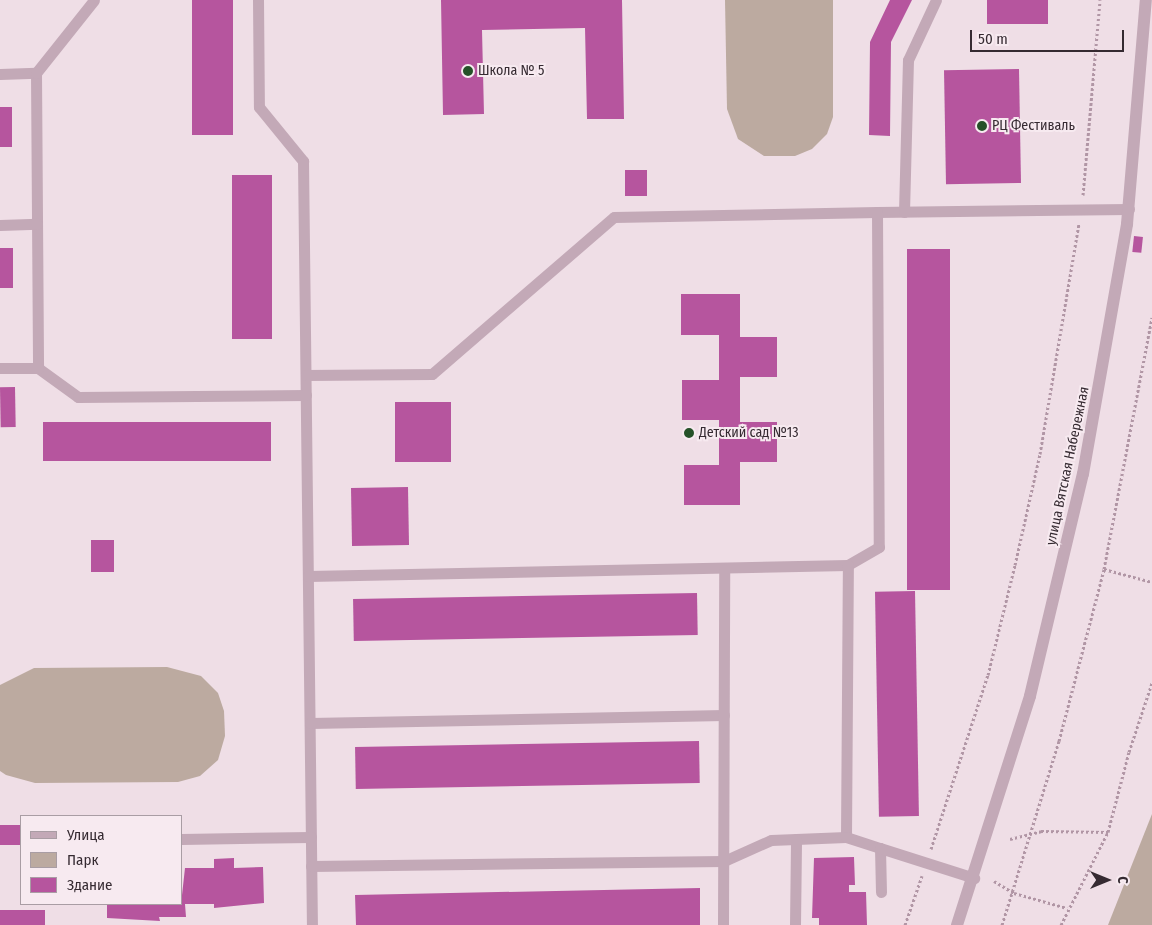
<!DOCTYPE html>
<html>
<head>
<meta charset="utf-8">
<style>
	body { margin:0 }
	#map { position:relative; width:1152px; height:925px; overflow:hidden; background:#efdee6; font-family:"Fira Sans Condensed",sans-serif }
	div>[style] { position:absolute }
	.green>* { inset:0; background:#bcaaa0 }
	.building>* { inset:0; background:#b6559e; transform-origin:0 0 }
	.path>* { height:3px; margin-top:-1.5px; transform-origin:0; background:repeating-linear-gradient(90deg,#b196a5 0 2.5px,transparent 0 5px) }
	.service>* { height:11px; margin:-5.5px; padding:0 5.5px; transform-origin:5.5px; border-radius:5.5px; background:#c3a9b7 }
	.tertiary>* { height:12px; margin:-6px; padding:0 6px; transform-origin:6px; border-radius:6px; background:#c3a9b7 }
	.dots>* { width:14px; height:14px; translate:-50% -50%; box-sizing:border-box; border:2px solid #f7eaf0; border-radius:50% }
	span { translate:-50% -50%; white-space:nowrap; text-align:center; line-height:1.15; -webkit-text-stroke:4px #f7eaf0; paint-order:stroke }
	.poi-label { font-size:14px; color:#352a31 }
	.left { translate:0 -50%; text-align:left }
	.street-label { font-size:14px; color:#352a31 }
	.legend { position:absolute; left:20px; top:815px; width:162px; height:90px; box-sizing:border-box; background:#f7eaf0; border:1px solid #a99da4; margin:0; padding:6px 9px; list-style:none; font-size:15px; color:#352a31 }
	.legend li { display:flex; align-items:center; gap:10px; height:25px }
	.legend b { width:25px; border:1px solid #a99da4 }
	.north { position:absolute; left:1082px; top:855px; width:50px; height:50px; -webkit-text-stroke:4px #f7eaf0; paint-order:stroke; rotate:90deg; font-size:14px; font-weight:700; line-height:20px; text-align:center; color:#352a31 }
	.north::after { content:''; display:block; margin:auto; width:18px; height:22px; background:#352a31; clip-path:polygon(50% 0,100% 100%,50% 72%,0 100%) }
	.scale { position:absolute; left:970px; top:30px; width:154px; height:22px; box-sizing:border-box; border:2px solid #352a31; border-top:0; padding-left:6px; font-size:15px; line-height:18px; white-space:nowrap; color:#352a31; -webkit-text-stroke:4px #f7eaf0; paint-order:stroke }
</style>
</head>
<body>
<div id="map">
	<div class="green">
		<i style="clip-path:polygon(725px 0,833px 0,833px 117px,827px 134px,812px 149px,795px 156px,764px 156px,738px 139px,727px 109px)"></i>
		<i style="clip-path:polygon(34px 668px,167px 667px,201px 676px,218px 693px,224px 711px,225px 736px,218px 760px,200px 776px,178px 782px,35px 783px,6px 775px,0 771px,0 685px)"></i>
		<i style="clip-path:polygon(1152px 814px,1152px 925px,1108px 925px)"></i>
	</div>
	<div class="building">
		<i style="left:192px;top:0;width:41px;height:135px"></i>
		<i style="clip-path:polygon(441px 0,622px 0,624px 119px,587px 119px,585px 28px,482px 30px,484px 114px,443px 115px)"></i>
		<i style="clip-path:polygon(890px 0,912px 0,891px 42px,890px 136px,869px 135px,870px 42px)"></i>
		<i style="left:987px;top:0;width:61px;height:24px"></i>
		<i style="left:1019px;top:69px;width:114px;height:75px;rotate:89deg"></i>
		<i style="left:0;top:107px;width:12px;height:40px"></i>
		<i style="left:625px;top:170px;width:22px;height:26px"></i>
		<i style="left:232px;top:175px;width:40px;height:164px"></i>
		<i style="left:1134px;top:236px;width:9px;height:16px;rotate:6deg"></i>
		<i style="left:13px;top:248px;width:40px;height:13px;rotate:90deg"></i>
		<i style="left:907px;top:249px;width:43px;height:341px"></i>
		<i style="clip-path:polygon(681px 294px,740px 294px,740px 337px,777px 337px,777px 377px,740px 377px,740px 422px,777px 422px,777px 462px,740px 462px,740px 505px,684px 505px,684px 465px,719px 465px,719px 420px,682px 420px,682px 380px,719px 380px,719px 335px,681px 335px)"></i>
		<i style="left:15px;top:387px;width:40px;height:15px;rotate:89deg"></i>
		<i style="left:451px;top:402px;width:60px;height:56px;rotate:90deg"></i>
		<i style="left:271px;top:422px;width:39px;height:228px;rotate:90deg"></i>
		<i style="left:408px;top:487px;width:58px;height:57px;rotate:89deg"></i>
		<i style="left:91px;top:540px;width:23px;height:32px"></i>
		<i style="left:915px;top:591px;width:225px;height:40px;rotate:89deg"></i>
		<i style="left:697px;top:593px;width:42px;height:344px;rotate:89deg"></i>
		<i style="left:699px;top:741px;width:42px;height:344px;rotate:89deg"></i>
		<i style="left:0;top:825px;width:21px;height:20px"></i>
		<i style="clip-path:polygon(854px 857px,855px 885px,849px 885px,849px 892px,866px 892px,867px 925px,819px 925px,819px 918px,812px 918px,814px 858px)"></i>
		<i style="clip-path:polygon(234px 858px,234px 868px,263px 867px,264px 903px,214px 908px,214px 904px,185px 904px,186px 917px,159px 917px,160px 921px,107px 918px,107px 904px,181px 904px,185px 868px,214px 868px,214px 859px)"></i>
		<i style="clip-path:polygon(700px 888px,700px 925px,356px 925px,355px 895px)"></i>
		<i style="left:0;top:910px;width:45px;height:15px"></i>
	</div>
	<div class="path">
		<i style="left:1083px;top:195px;width:196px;rotate:-85deg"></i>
		<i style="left:1104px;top:569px;width:50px;rotate:15.2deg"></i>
		<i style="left:1010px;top:839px;width:32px;rotate:-14deg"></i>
		<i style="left:1041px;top:831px;width:67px;rotate:0.9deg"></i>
		<i style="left:931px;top:849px;width:183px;rotate:-71.9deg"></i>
		<i style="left:988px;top:675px;width:113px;rotate:-76.2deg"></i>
		<i style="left:1015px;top:565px;width:114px;rotate:-77.3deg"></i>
		<i style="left:1040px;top:454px;width:234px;rotate:-80.4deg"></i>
		<i style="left:994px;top:881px;width:23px;rotate:31deg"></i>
		<i style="left:1014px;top:893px;width:55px;rotate:15.8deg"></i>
		<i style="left:905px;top:925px;width:52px;rotate:-70.9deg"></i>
		<i style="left:1002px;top:925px;width:193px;rotate:-72.8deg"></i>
		<i style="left:1059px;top:741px;width:178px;rotate:-75.3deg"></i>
		<i style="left:1104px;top:569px;width:256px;rotate:-79.2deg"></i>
		<i style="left:1061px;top:925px;width:104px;rotate:-63.2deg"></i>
		<i style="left:1108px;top:832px;width:83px;rotate:-75.3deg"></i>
		<i style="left:1129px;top:752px;width:73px;rotate:-71.6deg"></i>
	</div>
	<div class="service">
		<i style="left:258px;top:0;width:107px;rotate:89.5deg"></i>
		<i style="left:259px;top:107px;width:70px;rotate:50.8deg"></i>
		<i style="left:303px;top:161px;width:764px;rotate:89.33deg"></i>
		<i style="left:36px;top:73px;width:295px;rotate:89.6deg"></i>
		<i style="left:38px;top:368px;width:49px;rotate:35.9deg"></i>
		<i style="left:78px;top:397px;width:228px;rotate:-0.5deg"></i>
		<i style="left:0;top:74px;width:36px;rotate:-2deg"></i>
		<i style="left:36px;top:73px;width:93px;rotate:-51.5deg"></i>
		<i style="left:877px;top:212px;width:252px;rotate:-0.7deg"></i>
		<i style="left:904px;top:212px;width:152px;rotate:-88.5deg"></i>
		<i style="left:908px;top:60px;width:66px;rotate:-65deg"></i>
		<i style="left:0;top:225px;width:37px;rotate:-2deg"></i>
		<i style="left:0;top:368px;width:38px"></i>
		<i style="left:306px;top:375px;width:126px;rotate:-0.5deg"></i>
		<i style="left:432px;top:374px;width:240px;rotate:-40.8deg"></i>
		<i style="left:614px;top:217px;width:263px;rotate:-1.1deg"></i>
		<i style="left:877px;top:212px;width:335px;rotate:89.7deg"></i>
		<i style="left:879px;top:547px;width:36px;rotate:150deg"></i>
		<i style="left:848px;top:565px;width:540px;rotate:178.83deg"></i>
		<i style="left:310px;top:723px;width:414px;rotate:-1.1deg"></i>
		<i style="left:846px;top:837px;width:272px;rotate:-89.6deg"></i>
		<i style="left:181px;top:839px;width:130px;rotate:-0.9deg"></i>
		<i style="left:311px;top:866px;width:413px;rotate:-0.7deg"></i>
		<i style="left:724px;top:861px;width:51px;rotate:-24.1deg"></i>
		<i style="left:771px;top:840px;width:75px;rotate:-2.3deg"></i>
		<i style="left:846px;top:837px;width:36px;rotate:18deg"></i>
		<i style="left:881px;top:892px;width:44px;rotate:-91.3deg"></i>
		<i style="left:880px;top:848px;width:99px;rotate:17.7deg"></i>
		<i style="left:723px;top:925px;width:356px;rotate:-89.8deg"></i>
		<i style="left:795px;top:925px;width:86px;rotate:-89.3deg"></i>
	</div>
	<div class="tertiary">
		<i style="left:957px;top:925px;width:240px;rotate:-72.3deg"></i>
		<i style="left:1030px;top:696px;width:228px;rotate:-76.6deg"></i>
		<i style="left:1083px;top:474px;width:254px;rotate:-80deg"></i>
		<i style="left:1127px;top:224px;width:225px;rotate:-85.2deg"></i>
	</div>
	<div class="dots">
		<i style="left:468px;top:71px;background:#255128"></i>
		<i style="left:982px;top:126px;background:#255128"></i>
		<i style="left:689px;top:433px;background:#255128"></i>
	</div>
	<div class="poi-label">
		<span class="left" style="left:478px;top:71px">Школа № 5</span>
		<span class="left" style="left:992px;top:126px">РЦ Фестиваль</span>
		<span class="left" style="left:699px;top:433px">Детский сад №13</span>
	</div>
	<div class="street-label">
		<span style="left:1068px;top:466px;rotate:-78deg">улица Вятская Набережная</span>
	</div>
	<ul class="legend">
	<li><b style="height:6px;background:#c3a9b7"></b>Улица</li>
	<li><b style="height:14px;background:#bcaaa0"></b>Парк</li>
	<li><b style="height:14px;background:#b6559e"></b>Здание</li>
	</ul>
	<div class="north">С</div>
	<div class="scale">50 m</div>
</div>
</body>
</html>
